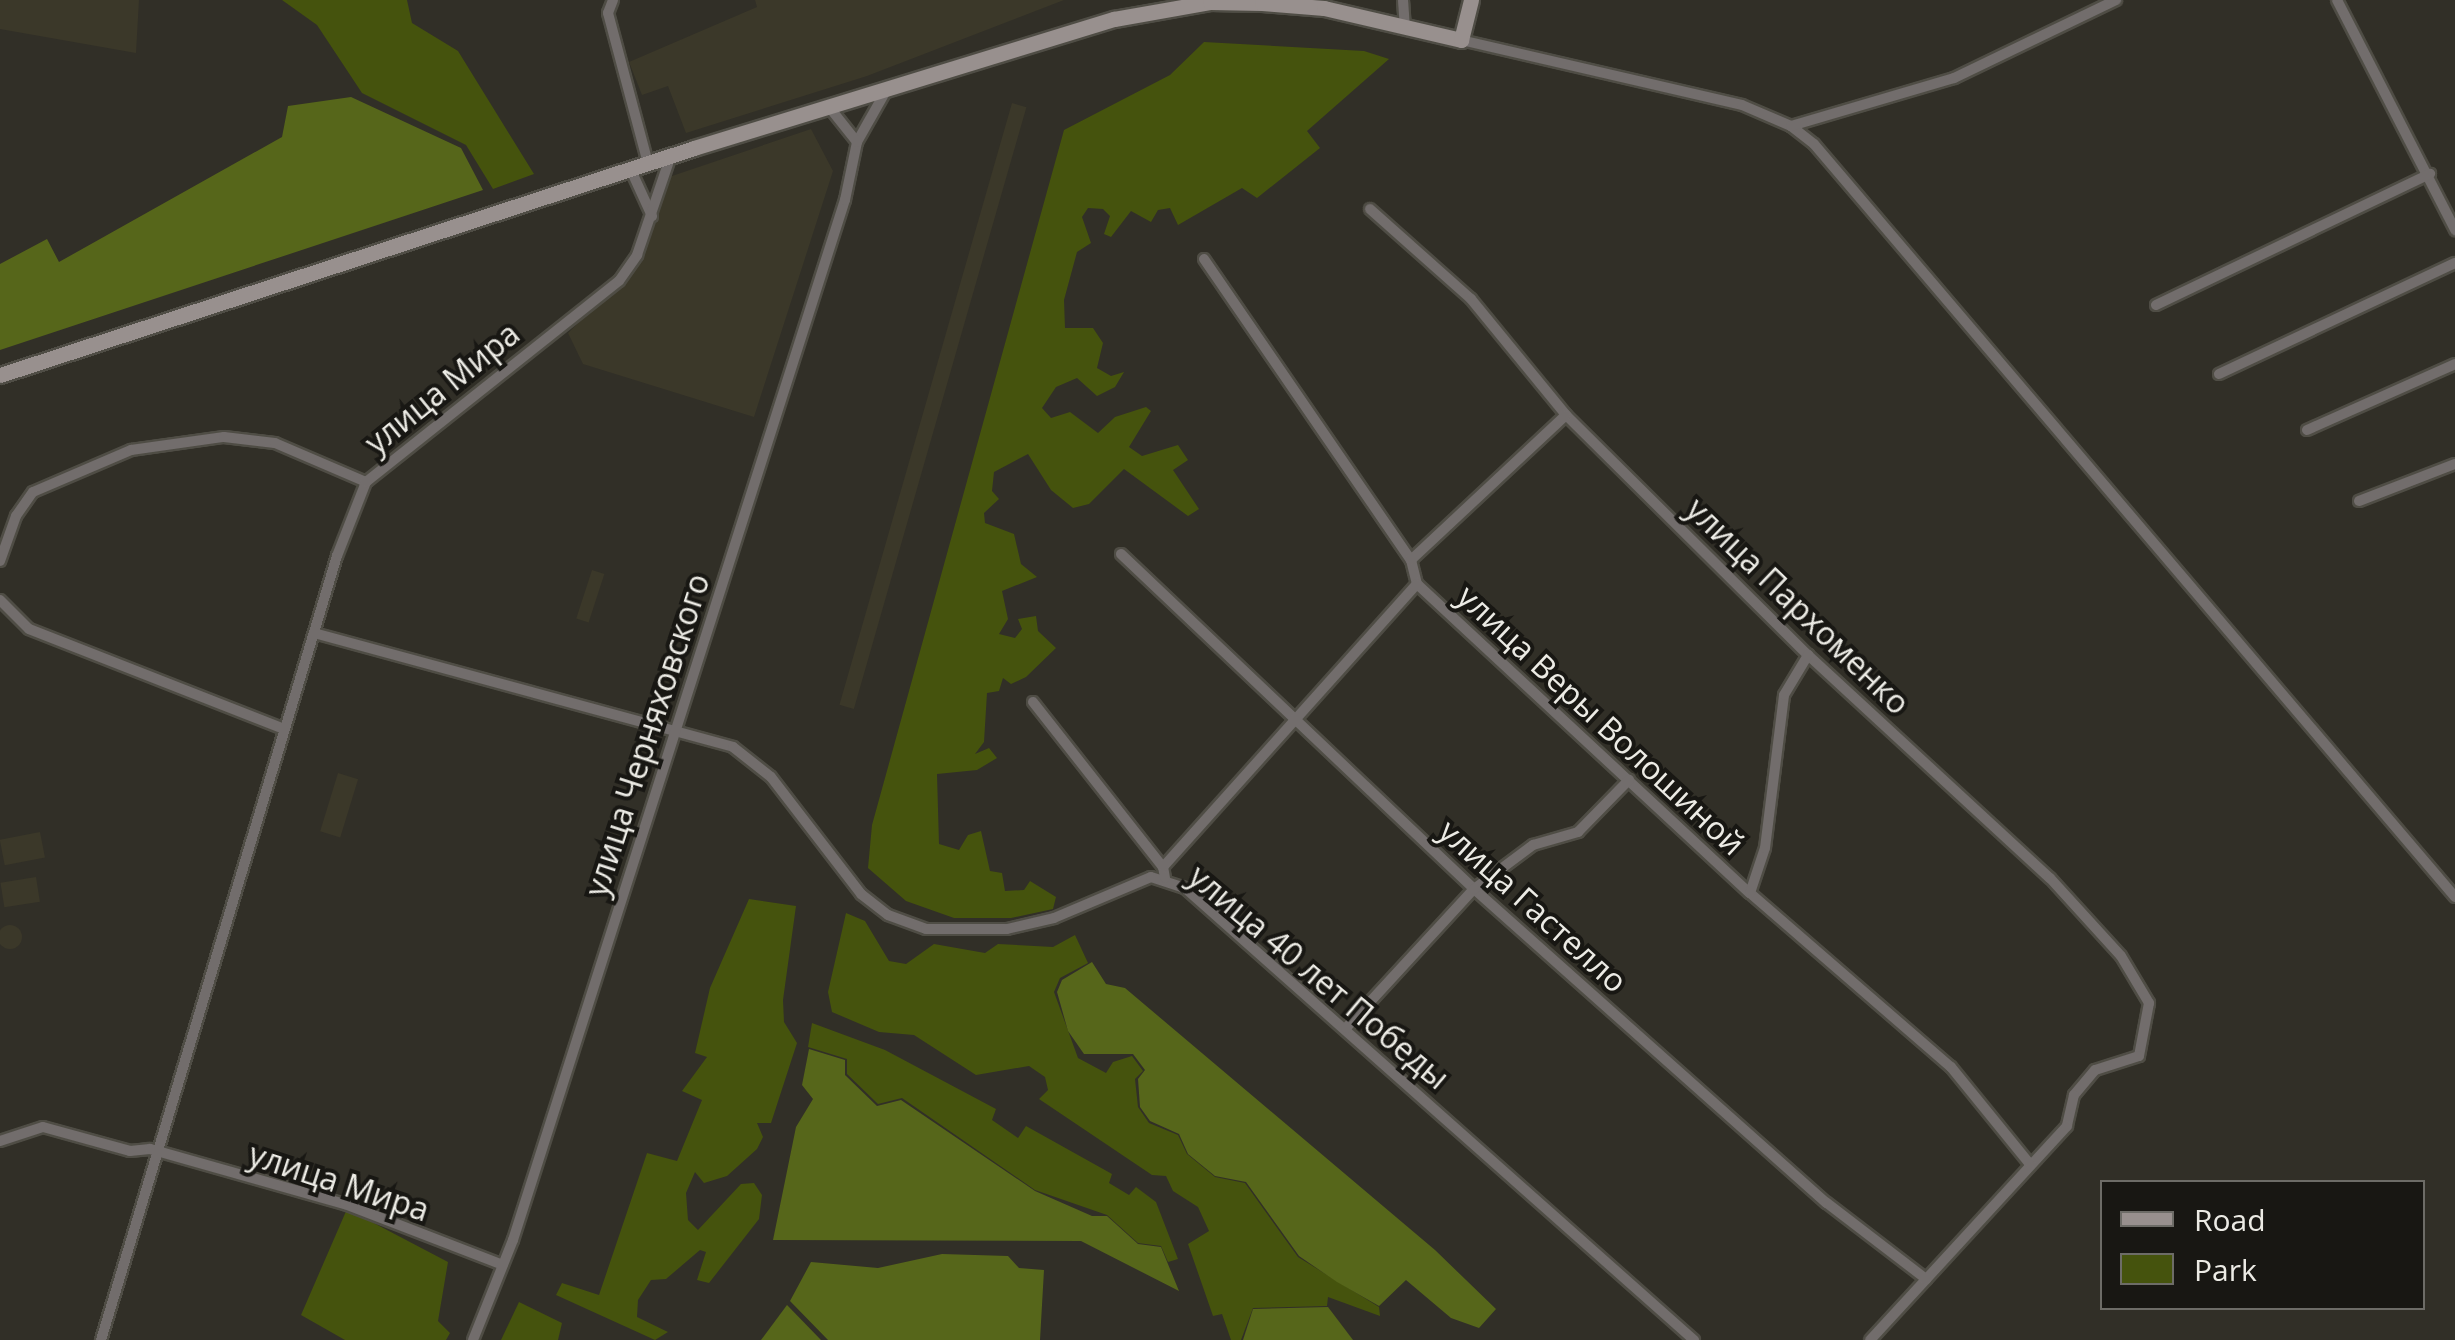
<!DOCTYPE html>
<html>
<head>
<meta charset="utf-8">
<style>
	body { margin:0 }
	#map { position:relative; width:2455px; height:1340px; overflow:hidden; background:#312f27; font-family:"Open Sans",sans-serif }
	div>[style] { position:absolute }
	.built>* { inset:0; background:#3b3829; transform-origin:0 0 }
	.round { border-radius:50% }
	.green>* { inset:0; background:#45530d }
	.forest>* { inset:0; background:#56661a }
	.roads { filter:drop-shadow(2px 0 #4f4d45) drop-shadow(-2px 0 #4f4d45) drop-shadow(0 2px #4f4d45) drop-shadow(0 -2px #4f4d45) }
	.minor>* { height:10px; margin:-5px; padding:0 5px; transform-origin:5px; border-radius:5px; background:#726d6c }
	.secondary>* { height:15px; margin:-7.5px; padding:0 7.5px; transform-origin:7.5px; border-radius:7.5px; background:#98908e }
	span { translate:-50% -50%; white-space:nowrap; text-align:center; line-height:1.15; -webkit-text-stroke:8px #181713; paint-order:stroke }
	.street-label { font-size:32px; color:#ecebe5 }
	.legend { position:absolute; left:2100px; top:1180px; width:325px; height:130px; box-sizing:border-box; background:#181713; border:2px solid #6d6c67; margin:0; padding:12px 18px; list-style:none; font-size:30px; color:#ecebe5 }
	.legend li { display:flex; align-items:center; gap:20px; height:50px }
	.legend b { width:50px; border:2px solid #6d6c67 }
</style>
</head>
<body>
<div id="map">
	<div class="built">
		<i style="clip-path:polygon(0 0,139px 0,136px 53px,0 29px)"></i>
		<i style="clip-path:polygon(755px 0,1064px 0,867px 76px,686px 133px,668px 86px,642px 95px,629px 62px,757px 7px)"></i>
		<i style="left:1012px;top:103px;width:15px;height:626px;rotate:16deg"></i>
		<i style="clip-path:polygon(811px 129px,833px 171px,754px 417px,583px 364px,568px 333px,643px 259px,666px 178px)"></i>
		<i style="left:592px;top:570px;width:13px;height:51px;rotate:18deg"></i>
		<i style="left:338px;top:773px;width:21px;height:61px;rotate:17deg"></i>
		<i style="left:40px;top:832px;width:26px;height:41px;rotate:79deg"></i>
		<i style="left:36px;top:877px;width:25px;height:36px;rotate:81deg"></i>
		<i class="round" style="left:-2px;top:925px;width:24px;height:24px"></i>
	</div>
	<div class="green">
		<i style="clip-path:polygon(282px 0,407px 0,412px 23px,458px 51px,534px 174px,493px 189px,466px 145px,362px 93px,317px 25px)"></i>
		<i style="clip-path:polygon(1204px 42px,1364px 51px,1389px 59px,1307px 131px,1320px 148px,1257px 198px,1242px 188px,1178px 225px,1170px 208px,1158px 210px,1151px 222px,1131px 211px,1111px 237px,1104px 234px,1110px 216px,1103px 209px,1088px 208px,1082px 217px,1091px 243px,1077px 252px,1064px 300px,1065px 328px,1093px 328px,1103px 343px,1097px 368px,1111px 376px,1124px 372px,1115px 387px,1097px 396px,1077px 378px,1056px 387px,1042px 408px,1051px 418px,1070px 412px,1098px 433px,1115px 417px,1146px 407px,1151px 411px,1129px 447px,1142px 456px,1178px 445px,1188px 460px,1173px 470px,1199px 509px,1188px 516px,1124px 469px,1089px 504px,1073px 508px,1051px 490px,1028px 454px,994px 472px,992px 491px,999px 499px,984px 513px,985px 523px,1014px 534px,1021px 564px,1037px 577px,1002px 591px,1008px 619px,999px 634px,1015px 638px,1022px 629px,1018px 619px,1036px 616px,1038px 631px,1056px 648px,1026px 677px,1011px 684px,1003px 678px,999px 691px,987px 693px,984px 742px,975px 754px,989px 748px,997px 758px,977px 770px,937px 774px,939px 844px,959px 850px,968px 835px,981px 831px,990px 871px,1002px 873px,1005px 891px,1024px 890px,1030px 881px,1056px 897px,1053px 909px,1011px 918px,954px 918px,906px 901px,868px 868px,872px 825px,1064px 130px,1170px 75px)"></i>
		<i style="clip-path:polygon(749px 899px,796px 906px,783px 1000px,784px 1022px,797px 1043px,771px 1123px,757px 1123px,763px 1137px,757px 1149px,727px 1176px,704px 1183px,695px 1172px,686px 1193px,688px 1220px,698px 1230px,741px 1184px,754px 1183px,762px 1195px,759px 1219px,709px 1283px,697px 1280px,706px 1252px,700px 1250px,666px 1279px,651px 1280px,638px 1300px,637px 1317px,668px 1332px,655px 1340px,556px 1295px,562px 1283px,599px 1295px,647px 1153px,677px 1161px,702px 1100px,682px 1091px,707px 1057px,695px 1053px,710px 988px)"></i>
		<i style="clip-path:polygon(846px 913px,865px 921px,889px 961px,906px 964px,934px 944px,985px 953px,998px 944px,1053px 947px,1075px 935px,1088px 963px,1060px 978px,1054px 992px,1078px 1058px,1106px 1073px,1113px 1062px,1132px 1056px,1143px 1071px,1135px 1079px,1138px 1107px,1149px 1123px,1178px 1135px,1187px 1154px,1215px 1177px,1245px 1183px,1298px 1257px,1379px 1307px,1380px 1316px,1328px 1297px,1327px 1306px,1253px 1308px,1241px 1340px,1231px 1340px,1222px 1314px,1213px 1316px,1188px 1244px,1209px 1231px,1198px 1207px,1173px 1191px,1166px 1176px,1152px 1175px,1039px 1099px,1048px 1090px,1045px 1077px,1029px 1066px,976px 1075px,914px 1035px,879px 1032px,832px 1012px,828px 992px)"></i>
		<i style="clip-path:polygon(812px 1023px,885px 1050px,996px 1109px,992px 1120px,1018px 1138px,1026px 1126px,1112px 1174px,1109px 1183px,1129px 1195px,1136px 1187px,1156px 1202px,1178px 1259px,1168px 1262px,1161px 1246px,1138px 1243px,1107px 1215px,1035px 1190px,902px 1098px,878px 1104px,847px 1074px,847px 1059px,808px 1047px)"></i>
		<i style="clip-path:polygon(347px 1209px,448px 1262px,438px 1321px,450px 1333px,446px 1340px,345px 1340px,301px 1315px)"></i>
		<i style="clip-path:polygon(519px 1302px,562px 1323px,558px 1340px,501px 1340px)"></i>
	</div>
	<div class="forest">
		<i style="clip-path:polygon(351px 97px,461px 148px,483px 190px,0 350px,0 264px,47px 239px,59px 262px,282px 137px,288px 106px)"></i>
		<i style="clip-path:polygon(1092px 962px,1106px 984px,1125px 988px,1435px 1250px,1496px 1309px,1479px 1328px,1451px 1318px,1406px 1280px,1379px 1306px,1337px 1282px,1299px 1256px,1246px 1182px,1215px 1176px,1188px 1154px,1179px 1134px,1150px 1121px,1140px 1107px,1138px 1079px,1145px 1070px,1133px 1054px,1084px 1054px,1068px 1031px,1057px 992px,1062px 980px)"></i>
		<i style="clip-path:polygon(809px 1049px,845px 1060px,845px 1075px,877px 1106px,901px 1100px,1035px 1191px,1092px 1216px,1107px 1216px,1138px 1244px,1161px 1247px,1179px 1291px,1081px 1241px,773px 1240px,796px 1127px,813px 1099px,802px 1085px)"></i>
		<i style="clip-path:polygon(942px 1254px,1008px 1256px,1019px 1268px,1044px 1270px,1040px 1340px,828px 1340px,790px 1301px,811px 1262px,878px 1268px)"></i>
		<i style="clip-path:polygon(787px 1305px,821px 1340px,761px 1340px)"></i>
		<i style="clip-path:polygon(1328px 1307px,1353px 1340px,1243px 1340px,1253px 1309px)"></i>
	</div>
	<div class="roads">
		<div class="minor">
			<i style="left:613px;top:0;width:14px;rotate:111deg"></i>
			<i style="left:608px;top:13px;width:155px;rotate:75.1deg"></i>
			<i style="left:1403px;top:0;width:28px;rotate:86deg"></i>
			<i style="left:2337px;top:0;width:259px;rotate:62.8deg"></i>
			<i style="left:1461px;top:40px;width:288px;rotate:13deg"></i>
			<i style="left:1742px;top:105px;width:53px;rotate:23.2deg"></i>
			<i style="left:1791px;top:126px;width:29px;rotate:38deg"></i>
			<i style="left:1814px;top:144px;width:989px;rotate:49.59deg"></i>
			<i style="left:1791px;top:126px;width:170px;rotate:-16.4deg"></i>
			<i style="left:1954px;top:78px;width:180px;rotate:-25.7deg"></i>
			<i style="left:857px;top:142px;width:61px;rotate:-60.5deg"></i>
			<i style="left:630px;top:168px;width:53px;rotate:65.4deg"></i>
			<i style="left:1370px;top:209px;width:135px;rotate:41.7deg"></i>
			<i style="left:1471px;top:299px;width:150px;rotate:50.7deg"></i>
			<i style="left:1566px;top:415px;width:341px;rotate:44.8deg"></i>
			<i style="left:1808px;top:655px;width:329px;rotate:42.7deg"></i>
			<i style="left:2050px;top:878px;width:105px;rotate:47.7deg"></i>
			<i style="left:2121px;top:956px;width:55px;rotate:59.2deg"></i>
			<i style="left:2149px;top:1003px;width:54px;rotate:100.7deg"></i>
			<i style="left:2139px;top:1056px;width:46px;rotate:162.3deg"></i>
			<i style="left:2095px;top:1070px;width:33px;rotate:130deg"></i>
			<i style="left:2074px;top:1095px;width:32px;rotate:103deg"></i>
			<i style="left:2067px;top:1126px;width:291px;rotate:132.6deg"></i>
			<i style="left:1204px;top:259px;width:365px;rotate:55.5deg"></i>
			<i style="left:1411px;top:560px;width:25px;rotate:76deg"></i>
			<i style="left:1417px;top:584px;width:454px;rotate:42.9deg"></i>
			<i style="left:1750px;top:893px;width:266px;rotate:40.9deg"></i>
			<i style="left:1951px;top:1067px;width:124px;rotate:50.9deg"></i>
			<i style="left:2156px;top:305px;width:304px;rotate:-25.6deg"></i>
			<i style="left:2219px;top:374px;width:261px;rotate:-25.2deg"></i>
			<i style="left:2307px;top:430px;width:162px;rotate:-24deg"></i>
			<i style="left:2359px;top:501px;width:103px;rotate:-21.1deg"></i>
			<i style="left:1121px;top:554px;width:487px;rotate:43.5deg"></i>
			<i style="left:1474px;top:889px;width:472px;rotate:41.7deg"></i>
			<i style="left:1827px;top:1203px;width:125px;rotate:37.5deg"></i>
			<i style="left:1411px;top:560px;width:212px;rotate:-43.1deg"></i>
			<i style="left:0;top:561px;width:48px;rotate:-70.4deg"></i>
			<i style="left:16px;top:516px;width:29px;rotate:-55deg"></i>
			<i style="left:33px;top:492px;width:107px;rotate:-23.2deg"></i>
			<i style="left:131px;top:450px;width:94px;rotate:-8deg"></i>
			<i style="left:224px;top:437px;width:51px;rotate:6.7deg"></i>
			<i style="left:275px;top:443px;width:99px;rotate:23.2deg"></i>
			<i style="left:0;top:600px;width:41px;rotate:45deg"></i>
			<i style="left:29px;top:629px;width:274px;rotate:21.4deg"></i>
			<i style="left:314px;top:633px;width:434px;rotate:15.2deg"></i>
			<i style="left:733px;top:747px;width:48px;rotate:38.3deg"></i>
			<i style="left:771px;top:777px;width:148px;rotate:52.4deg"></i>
			<i style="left:861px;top:894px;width:34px;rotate:38deg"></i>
			<i style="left:888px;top:915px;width:40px;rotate:20.2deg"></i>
			<i style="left:926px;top:929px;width:81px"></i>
			<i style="left:1007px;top:929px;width:48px;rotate:-13.2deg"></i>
			<i style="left:1054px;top:918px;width:105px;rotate:-22.9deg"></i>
			<i style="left:1151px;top:877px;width:36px;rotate:18deg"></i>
			<i style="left:1185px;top:888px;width:681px;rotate:41.61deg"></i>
			<i style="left:1033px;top:702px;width:210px;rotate:51.8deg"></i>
			<i style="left:1165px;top:878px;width:11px;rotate:-100deg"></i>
			<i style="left:1163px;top:867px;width:380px;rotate:-48.1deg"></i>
			<i style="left:1750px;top:893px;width:47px;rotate:-71.6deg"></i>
			<i style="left:1765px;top:848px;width:154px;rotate:-82.9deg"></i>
			<i style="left:1784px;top:695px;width:47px;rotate:-59deg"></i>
			<i style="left:1346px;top:1028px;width:189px;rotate:-47.4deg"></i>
			<i style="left:1474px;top:889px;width:74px;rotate:-36.7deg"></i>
			<i style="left:1533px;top:845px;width:47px;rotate:-16.1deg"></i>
			<i style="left:1578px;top:832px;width:73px;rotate:-45.6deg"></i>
			<i style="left:0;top:1141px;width:45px;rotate:-18deg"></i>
			<i style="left:43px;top:1127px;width:90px;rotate:15.4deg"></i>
			<i style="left:130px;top:1151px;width:20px;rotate:-6deg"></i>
			<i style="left:150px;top:1149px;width:203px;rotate:15.8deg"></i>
			<i style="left:345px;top:1204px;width:169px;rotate:21.1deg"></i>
			<i style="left:101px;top:1340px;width:819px;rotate:-73.25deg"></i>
			<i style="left:337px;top:556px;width:79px;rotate:-68.6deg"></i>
			<i style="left:366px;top:482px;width:323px;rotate:-38.5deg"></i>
			<i style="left:619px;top:281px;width:32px;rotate:-55deg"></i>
			<i style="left:637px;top:255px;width:106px;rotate:-71.2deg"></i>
			<i style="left:473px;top:1340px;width:108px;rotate:-68.2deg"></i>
			<i style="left:513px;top:1240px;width:1092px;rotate:-72.3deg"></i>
			<i style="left:845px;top:200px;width:59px;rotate:-78.3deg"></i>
			<i style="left:857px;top:142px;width:43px;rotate:-128.5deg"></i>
		</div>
		<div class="secondary">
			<i style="left:0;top:375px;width:730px;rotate:-18.11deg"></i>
			<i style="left:694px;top:148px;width:439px;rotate:-17.1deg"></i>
			<i style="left:1114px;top:19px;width:97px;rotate:-10deg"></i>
			<i style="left:1210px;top:2px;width:52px;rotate:1.1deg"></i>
			<i style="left:1262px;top:3px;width:62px;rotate:4.6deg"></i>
			<i style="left:1324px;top:8px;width:141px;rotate:13.1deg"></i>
			<i style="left:1461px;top:40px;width:41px;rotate:-76deg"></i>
		</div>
	</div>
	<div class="street-label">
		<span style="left:442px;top:388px;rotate:-39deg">улица Мира</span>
		<span style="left:1798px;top:606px;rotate:44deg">улица Пархоменко</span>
		<span style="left:1601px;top:720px;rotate:43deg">улица Веры Волошиной</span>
		<span style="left:647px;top:735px;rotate:-72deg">улица Черняховского</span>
		<span style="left:1533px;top:906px;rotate:42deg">улица Гастелло</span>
		<span style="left:1319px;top:977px;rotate:40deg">улица 40 лет Победы</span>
		<span style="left:339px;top:1182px;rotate:18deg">улица Мира</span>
	</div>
	<ul class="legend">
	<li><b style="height:12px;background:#98908e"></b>Road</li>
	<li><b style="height:28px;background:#45530d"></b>Park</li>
	</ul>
</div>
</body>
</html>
